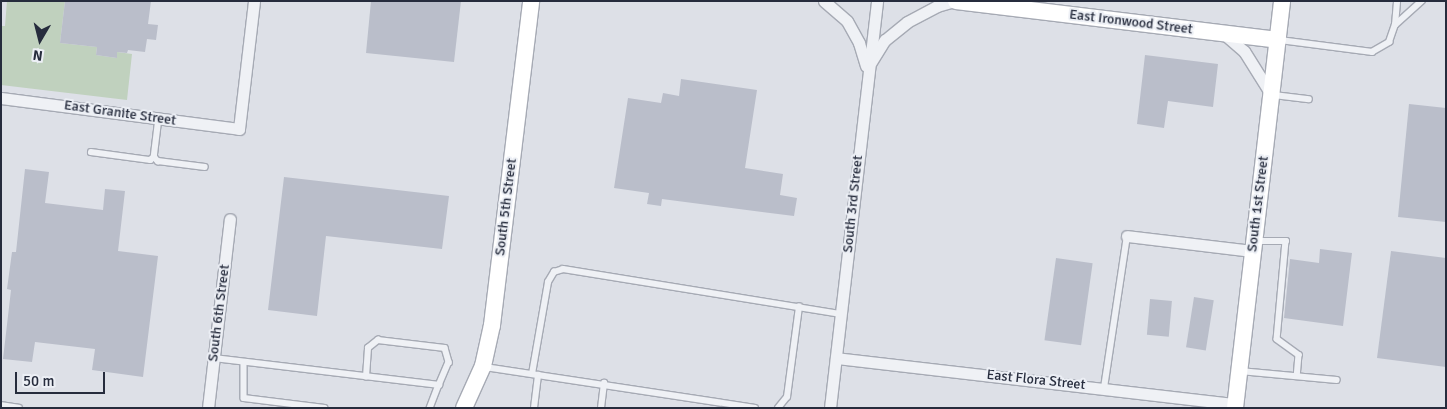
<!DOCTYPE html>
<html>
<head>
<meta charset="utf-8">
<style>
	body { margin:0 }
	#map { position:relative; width:1447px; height:409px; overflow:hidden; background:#dde0e7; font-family:Signika,sans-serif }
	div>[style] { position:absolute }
	.green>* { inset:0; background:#c0d1be }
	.building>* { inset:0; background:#babeca; transform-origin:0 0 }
	.roads { filter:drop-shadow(1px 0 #a6aab4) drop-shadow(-1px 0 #a6aab4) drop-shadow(0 1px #a6aab4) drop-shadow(0 -1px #a6aab4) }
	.lane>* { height:5.5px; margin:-2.75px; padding:0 2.75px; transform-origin:2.75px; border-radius:2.75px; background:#eff1f5 }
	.street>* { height:11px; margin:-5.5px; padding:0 5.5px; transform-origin:5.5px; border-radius:5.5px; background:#eff1f5 }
	.secondary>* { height:16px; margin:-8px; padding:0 8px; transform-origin:8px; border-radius:8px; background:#fff }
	span { translate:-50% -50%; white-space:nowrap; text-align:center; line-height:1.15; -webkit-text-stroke:4px #eceff5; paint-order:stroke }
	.street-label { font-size:14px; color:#262c3d }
	.frame { position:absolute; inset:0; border:2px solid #262c3d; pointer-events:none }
	.north { position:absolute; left:15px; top:15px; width:50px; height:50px; -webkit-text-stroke:4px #eceff5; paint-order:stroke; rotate:188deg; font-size:14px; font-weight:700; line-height:20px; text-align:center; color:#262c3d }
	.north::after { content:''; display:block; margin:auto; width:18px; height:22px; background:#262c3d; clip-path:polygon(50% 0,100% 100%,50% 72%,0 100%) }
	.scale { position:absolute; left:15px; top:372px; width:90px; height:22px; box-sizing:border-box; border:2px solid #262c3d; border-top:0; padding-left:6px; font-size:15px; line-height:18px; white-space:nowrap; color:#262c3d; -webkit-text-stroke:4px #eceff5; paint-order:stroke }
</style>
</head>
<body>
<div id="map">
	<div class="green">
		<i style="clip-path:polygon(7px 1px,65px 1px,60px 43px,97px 47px,96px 55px,117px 58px,117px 52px,132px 54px,127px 100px,1px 85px,1px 26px,5px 26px)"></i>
	</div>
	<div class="building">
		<i style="clip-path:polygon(65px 1px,151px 1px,148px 24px,158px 25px,156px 40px,147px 39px,145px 52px,128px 50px,127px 53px,117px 52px,117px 58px,96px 55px,97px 47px,60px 43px)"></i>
		<i style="clip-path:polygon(371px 1px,461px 1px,454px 62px,366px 53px)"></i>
		<i style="clip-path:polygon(1145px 55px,1218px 64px,1213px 107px,1168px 101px,1164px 128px,1137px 124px)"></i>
		<i style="clip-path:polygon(681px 79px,757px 90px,745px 168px,783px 174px,780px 195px,797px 198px,794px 216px,662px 199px,661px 206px,647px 204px,649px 193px,614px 188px,628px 98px,661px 103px,663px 93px,679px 96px)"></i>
		<i style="clip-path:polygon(1409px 104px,1446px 108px,1446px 222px,1398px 217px)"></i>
		<i style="clip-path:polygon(25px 169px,49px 172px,45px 203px,103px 210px,105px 189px,125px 191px,118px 251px,158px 256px,143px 377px,92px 370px,95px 349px,35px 342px,32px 362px,3px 359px,11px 290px,7px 289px,12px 252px,16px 252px)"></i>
		<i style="clip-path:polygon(284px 177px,449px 196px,442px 249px,326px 236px,317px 316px,268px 310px)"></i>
		<i style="clip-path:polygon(1320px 249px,1352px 253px,1343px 326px,1284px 318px,1290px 259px,1319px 263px)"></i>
		<i style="clip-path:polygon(1391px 251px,1446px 258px,1446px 367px,1377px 358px)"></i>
		<i style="left:1056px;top:258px;width:37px;height:83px;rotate:8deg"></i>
		<i style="left:1194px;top:297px;width:20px;height:51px;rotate:9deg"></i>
		<i style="left:1150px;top:299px;width:22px;height:36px;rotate:5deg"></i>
	</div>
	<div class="roads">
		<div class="lane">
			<i style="left:1395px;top:25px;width:24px;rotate:-85deg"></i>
			<i style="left:1280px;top:40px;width:93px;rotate:7.4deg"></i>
			<i style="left:1372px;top:52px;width:20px;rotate:-30deg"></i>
			<i style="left:1389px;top:42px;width:18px;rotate:-71deg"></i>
			<i style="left:1395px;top:25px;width:36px;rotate:-42deg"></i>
			<i style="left:1274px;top:95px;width:35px;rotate:7deg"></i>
			<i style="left:159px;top:118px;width:39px;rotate:97deg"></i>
			<i style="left:154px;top:157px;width:6px;rotate:45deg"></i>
			<i style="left:158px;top:161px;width:47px;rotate:7.3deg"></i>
			<i style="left:91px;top:152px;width:60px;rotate:7.7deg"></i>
			<i style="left:150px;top:160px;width:5px;rotate:-37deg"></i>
			<i style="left:1256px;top:241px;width:30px"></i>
			<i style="left:1286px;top:241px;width:98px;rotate:95.2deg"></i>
			<i style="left:1277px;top:339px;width:27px;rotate:36deg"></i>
			<i style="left:1299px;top:355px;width:21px;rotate:95deg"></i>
			<i style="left:214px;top:358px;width:227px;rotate:6.8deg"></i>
			<i style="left:439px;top:385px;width:25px;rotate:111deg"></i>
			<i style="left:244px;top:362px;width:36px;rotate:90deg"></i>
			<i style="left:244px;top:398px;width:81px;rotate:7.1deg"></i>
			<i style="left:485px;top:367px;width:273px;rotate:8.6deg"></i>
			<i style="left:1240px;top:371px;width:97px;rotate:5.3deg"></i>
			<i style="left:532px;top:374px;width:93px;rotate:-80.1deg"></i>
			<i style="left:548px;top:282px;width:12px;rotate:-59deg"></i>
			<i style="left:554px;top:272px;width:9px;rotate:-18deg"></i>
			<i style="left:563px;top:269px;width:282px;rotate:9.2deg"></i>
			<i style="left:366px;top:377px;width:29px;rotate:-86deg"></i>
			<i style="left:368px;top:348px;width:13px;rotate:-39deg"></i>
			<i style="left:378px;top:340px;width:67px;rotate:6.8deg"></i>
			<i style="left:445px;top:348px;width:15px;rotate:74deg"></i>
			<i style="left:449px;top:362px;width:25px;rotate:113deg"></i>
			<i style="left:1104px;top:388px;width:154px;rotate:-81.4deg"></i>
			<i style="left:1px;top:405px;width:18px;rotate:9deg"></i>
			<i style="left:534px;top:408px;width:33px;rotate:-83deg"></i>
			<i style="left:601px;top:408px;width:25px;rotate:-83deg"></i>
			<i style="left:778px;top:408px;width:14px;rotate:-51deg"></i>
			<i style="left:787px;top:397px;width:91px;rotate:-82.4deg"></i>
		</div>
		<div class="street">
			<i style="left:824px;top:1px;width:30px;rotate:41deg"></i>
			<i style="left:847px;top:21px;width:25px;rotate:61deg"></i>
			<i style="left:859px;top:43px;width:24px;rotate:73deg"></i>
			<i style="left:1223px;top:33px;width:28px;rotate:41deg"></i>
			<i style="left:1244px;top:51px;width:51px;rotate:57.9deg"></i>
			<i style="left:871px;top:62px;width:26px;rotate:-58deg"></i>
			<i style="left:885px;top:40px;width:28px;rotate:-39deg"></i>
			<i style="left:907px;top:22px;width:34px;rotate:-28deg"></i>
			<i style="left:937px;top:6px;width:19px;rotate:-16deg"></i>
			<i style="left:1px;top:98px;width:240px;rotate:7.4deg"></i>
			<i style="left:239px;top:129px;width:129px;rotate:-83.3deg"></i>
			<i style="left:1127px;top:236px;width:127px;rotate:6.8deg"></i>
			<i style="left:836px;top:358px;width:403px;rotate:6.6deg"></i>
			<i style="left:208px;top:408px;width:190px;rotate:-83.4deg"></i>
			<i style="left:830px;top:408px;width:410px;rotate:-83.4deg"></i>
		</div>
		<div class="secondary">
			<i style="left:956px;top:1px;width:324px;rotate:6.9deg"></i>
			<i style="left:464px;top:408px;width:46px;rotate:-65.7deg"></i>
			<i style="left:483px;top:366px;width:42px;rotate:-77.6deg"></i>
			<i style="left:492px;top:325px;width:326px;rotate:-83.1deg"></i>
			<i style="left:1235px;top:408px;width:410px;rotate:-83.4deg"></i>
		</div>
	</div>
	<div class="street-label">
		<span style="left:1131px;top:22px;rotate:7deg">East Ironwood Street</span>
		<span style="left:120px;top:113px;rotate:8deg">East Granite Street</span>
		<span style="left:853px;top:204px;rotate:-84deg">South 3rd Street</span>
		<span style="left:1258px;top:204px;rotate:-83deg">South 1st Street</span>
		<span style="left:506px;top:207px;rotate:-83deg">South 5th Street</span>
		<span style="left:219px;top:313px;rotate:-83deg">South 6th Street</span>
		<span style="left:1036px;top:380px;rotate:6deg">East Flora Street</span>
	</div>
	<div class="frame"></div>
	<div class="north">N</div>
	<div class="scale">50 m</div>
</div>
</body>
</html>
